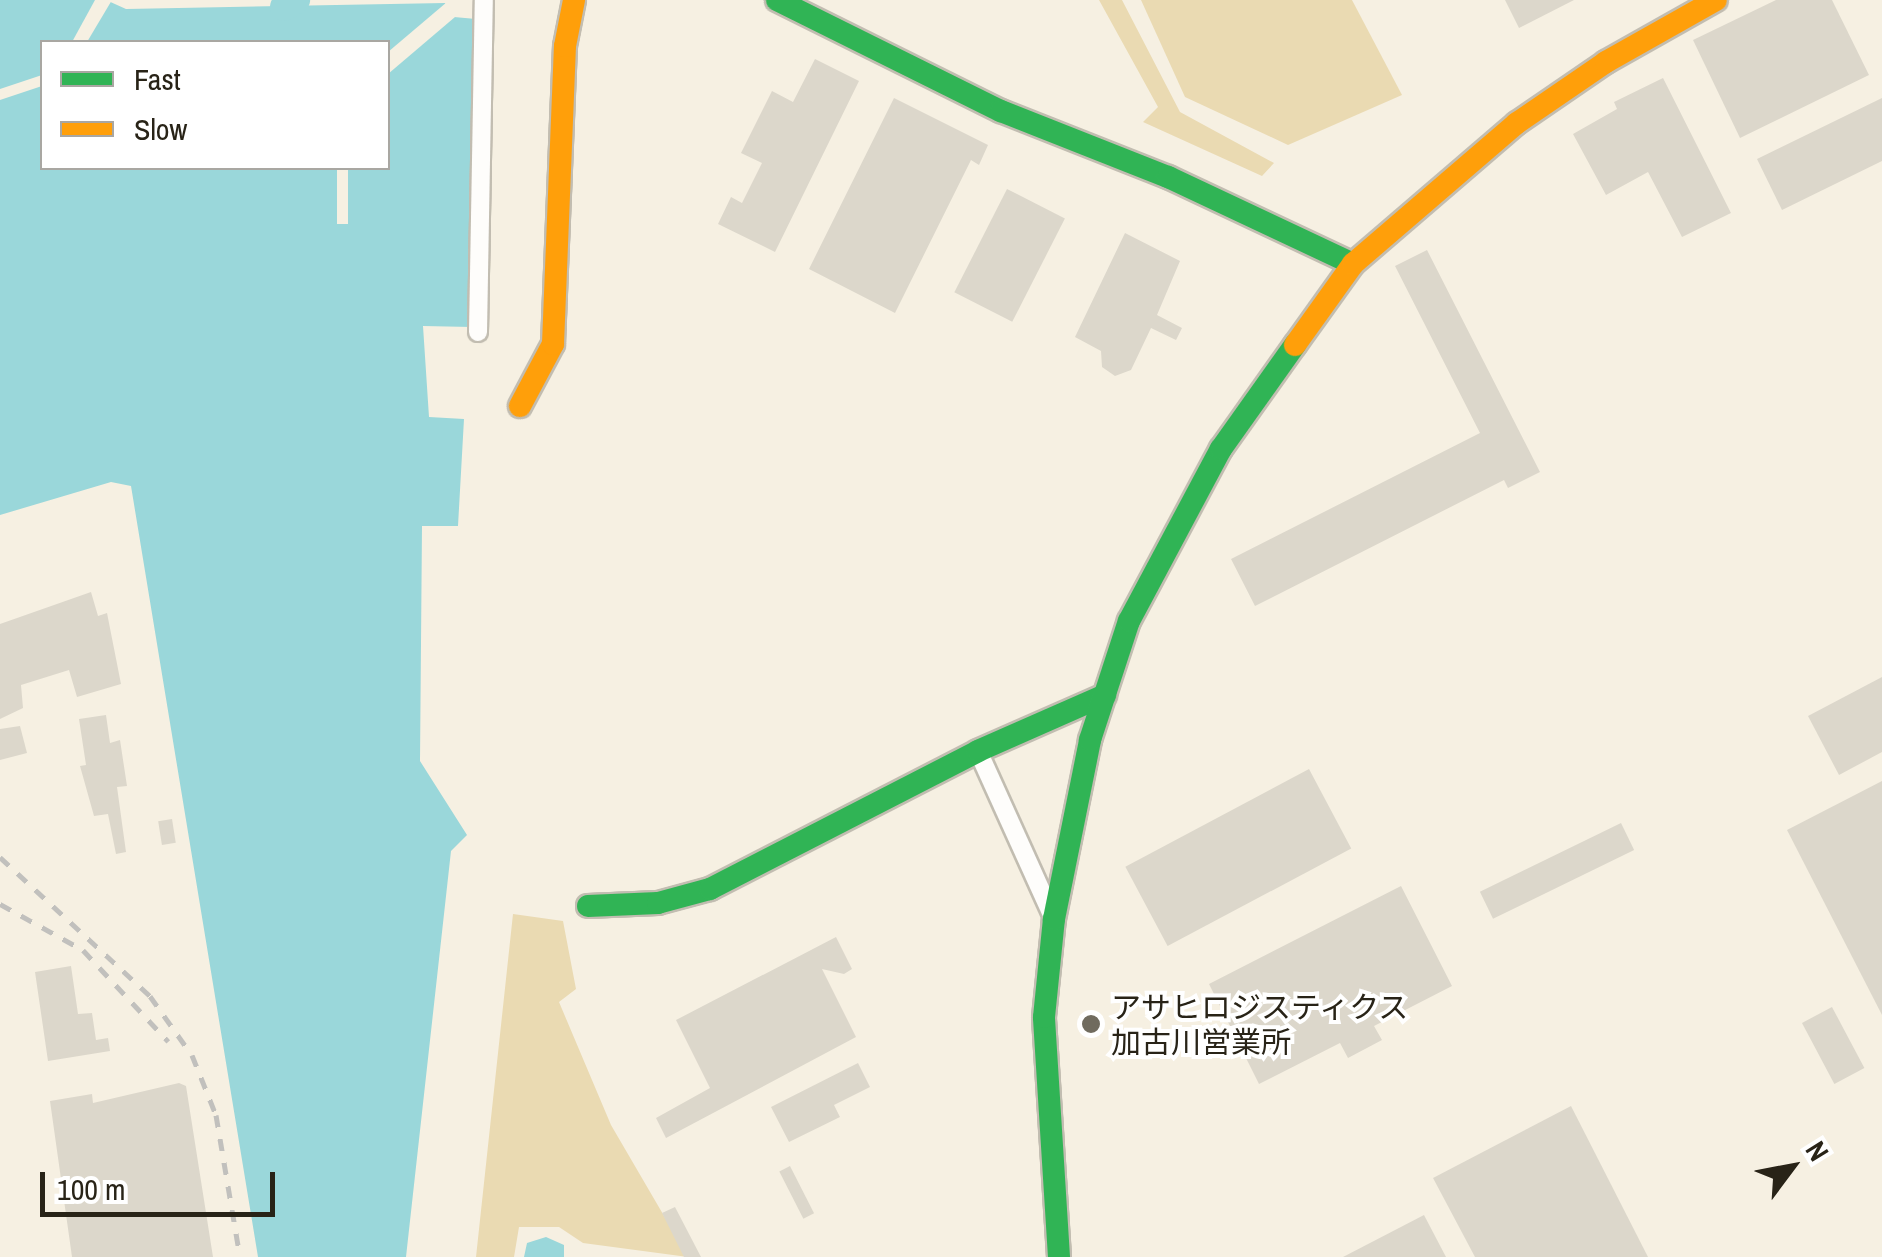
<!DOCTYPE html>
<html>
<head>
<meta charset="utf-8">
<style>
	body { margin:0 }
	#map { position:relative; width:1882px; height:1257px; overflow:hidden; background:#f6f0e2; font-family:"Archivo Narrow","Noto Sans JP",sans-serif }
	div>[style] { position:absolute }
	.green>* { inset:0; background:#eadab2 }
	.water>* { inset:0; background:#9ad7da }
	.pier>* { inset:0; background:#f6f0e2; transform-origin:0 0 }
	.river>* { height:28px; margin:-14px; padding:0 14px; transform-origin:14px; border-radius:14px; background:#9ad7da }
	.building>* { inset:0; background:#dcd7cb; transform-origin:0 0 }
	.roads { filter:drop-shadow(2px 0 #c2bdb1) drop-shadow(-2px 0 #c2bdb1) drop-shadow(0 2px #c2bdb1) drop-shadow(0 -2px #c2bdb1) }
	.street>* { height:18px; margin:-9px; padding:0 9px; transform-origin:9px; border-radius:9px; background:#fefdfb }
	.fast>* { height:22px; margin:-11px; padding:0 11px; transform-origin:11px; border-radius:11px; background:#30b455 }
	.slow>* { height:22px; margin:-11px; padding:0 11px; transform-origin:11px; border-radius:11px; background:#ff9f0a }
	.rail>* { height:5px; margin-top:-2.5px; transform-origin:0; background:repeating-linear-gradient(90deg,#c1c0bd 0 12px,transparent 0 24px) }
	.dots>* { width:28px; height:28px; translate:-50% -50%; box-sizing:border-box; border:5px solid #fff; border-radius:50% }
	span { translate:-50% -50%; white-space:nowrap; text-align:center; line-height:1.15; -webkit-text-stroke:8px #fff; paint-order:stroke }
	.poi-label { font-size:30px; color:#282317 }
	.left { translate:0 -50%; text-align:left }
	.legend { position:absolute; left:40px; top:40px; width:350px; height:130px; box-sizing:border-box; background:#fff; border:2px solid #a9a7a2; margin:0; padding:12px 18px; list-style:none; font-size:30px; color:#282317 }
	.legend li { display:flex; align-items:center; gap:20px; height:50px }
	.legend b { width:50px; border:2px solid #a9a7a2 }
	.north { position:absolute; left:1742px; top:1117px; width:100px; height:100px; -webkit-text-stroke:8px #fff; paint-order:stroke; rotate:58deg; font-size:28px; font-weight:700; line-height:40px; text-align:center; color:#282317 }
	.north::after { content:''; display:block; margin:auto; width:35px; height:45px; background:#282317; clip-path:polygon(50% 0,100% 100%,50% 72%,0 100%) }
	.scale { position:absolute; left:40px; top:1172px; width:235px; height:45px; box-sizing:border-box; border:5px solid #282317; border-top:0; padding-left:12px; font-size:30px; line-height:35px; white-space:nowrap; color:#282317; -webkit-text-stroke:8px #fff; paint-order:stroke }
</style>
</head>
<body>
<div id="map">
	<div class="green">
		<i style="clip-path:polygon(1099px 0,1122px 0,1180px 112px,1274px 163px,1262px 176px,1143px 122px,1158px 107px)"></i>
		<i style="clip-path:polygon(1141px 0,1352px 0,1402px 95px,1288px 145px,1185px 97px)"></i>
		<i style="clip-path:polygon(513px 914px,563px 921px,576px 989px,559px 1002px,611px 1125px,688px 1257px,583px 1243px,559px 1227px,519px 1227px,514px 1257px,476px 1257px)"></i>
	</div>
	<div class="water">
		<i style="clip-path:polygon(evenodd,0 0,106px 0,126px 9px,445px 3px,454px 17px,476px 19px,472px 327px,423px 326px,429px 417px,464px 419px,458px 526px,422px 526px,420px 761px,467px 835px,451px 851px,406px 1257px,258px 1257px,131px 486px,111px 482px,0 515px,0 0,42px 42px,388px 42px,388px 168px,42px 168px,42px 42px)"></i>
		<i style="clip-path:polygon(546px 1237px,564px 1245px,564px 1257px,524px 1257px,527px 1243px)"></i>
	</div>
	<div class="pier">
		<i style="clip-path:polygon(95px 0,112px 0,87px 42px,72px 42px)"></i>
		<i style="clip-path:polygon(447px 2px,455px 17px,388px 74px,388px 52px)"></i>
		<i style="clip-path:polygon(42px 75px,42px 86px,0 100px,0 89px)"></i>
		<i style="left:337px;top:168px;width:11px;height:56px"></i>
	</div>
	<div class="river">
		<i style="left:284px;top:7px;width:14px;rotate:-30deg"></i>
	</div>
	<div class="building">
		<i style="clip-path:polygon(1505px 0,1574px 0,1519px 28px)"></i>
		<i style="clip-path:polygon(1776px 0,1832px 0,1869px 75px,1740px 138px,1693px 40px)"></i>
		<i style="clip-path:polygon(815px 59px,859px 81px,775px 252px,718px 224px,731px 197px,742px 203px,762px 163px,741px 153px,772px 91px,793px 102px)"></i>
		<i style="clip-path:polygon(1663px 78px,1731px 213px,1682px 237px,1648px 172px,1606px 195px,1573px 134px,1617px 109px,1614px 102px)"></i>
		<i style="clip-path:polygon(894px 98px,988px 145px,979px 165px,971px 160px,895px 313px,809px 269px)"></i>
		<i style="clip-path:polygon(1882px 98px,1882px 161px,1782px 210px,1757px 159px)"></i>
		<i style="left:1007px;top:189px;width:65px;height:116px;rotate:27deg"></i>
		<i style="clip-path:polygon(1125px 233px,1180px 261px,1157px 315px,1182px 328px,1176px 340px,1151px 328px,1131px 370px,1115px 376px,1102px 367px,1101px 351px,1075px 337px)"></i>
		<i style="clip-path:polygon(1427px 250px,1540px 472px,1508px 488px,1504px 480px,1255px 606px,1231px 559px,1480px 433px,1395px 266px)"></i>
		<i style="clip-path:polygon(91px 592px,98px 616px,107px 613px,121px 684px,77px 697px,69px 670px,21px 685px,23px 708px,0 719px,0 624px)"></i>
		<i style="clip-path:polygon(1882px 677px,1882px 752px,1839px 775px,1808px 716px)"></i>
		<i style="clip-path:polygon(106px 715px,110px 743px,120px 740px,127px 786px,117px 787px,126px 852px,116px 854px,108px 814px,94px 816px,80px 766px,86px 765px,79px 719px)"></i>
		<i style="clip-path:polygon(20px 726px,27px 753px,0 760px,0 729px)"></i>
		<i style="left:1309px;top:769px;width:90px;height:208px;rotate:62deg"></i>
		<i style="clip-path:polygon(1882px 781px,1882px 1015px,1787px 830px)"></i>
		<i style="left:172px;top:819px;width:24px;height:14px;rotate:81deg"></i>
		<i style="left:1621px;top:823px;width:30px;height:157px;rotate:64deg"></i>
		<i style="clip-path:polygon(1401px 886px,1452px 986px,1374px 1026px,1382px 1040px,1348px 1058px,1340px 1043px,1259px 1084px,1209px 984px)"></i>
		<i style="clip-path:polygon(836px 937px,852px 969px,844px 974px,822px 969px,856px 1037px,666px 1138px,656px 1118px,710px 1088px,676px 1020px)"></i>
		<i style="clip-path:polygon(71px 966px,78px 1014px,92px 1013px,96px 1040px,108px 1038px,110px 1051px,48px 1061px,35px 972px)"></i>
		<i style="left:1832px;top:1007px;width:69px;height:34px;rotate:62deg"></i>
		<i style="clip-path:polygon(858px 1063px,870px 1087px,834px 1105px,840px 1117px,789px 1142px,771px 1107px)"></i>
		<i style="clip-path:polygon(179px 1083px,186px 1086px,213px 1257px,72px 1257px,50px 1101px,92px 1094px,93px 1103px)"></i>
		<i style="clip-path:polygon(1571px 1106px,1648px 1257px,1475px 1257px,1433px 1178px)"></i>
		<i style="left:790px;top:1166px;width:53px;height:12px;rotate:63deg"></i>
		<i style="clip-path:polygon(675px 1207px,701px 1257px,684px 1257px,662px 1213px)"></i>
		<i style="clip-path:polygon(1424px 1215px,1446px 1257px,1343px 1257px)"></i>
	</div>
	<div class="roads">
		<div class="street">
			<i style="left:478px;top:332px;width:332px;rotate:-89deg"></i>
			<i style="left:978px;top:751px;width:184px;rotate:65.7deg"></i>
		</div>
		<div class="fast">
			<i style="left:777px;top:0;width:250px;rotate:26.4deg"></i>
			<i style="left:1001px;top:111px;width:180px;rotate:21.6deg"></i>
			<i style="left:1168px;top:177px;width:204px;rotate:25.2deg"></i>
			<i style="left:588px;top:906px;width:70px;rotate:-2.5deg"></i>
			<i style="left:658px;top:903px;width:54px;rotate:-15.1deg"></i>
			<i style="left:710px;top:889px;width:301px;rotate:-27.2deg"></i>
			<i style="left:978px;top:751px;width:139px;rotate:-23.8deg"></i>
			<i style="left:1059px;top:1257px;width:240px;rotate:-93.6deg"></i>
			<i style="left:1044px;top:1017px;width:99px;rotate:-84.2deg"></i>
			<i style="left:1054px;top:919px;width:183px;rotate:-78.6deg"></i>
			<i style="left:1090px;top:740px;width:125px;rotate:-71.9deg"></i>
			<i style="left:1129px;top:621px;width:195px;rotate:-61.9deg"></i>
			<i style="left:1221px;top:449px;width:128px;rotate:-54.6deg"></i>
		</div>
		<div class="slow">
			<i style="left:1295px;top:345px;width:100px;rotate:-54.4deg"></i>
			<i style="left:1353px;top:264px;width:216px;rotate:-40.7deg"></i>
			<i style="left:1517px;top:123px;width:108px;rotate:-34.4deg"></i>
			<i style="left:1606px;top:62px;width:126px;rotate:-29.4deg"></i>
			<i style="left:520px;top:406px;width:70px;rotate:-62deg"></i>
			<i style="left:553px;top:344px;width:298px;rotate:-87.7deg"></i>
			<i style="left:565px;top:46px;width:47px;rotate:-78.9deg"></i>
		</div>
	</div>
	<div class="rail">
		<i style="left:0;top:857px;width:205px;rotate:42.8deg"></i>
		<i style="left:150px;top:996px;width:72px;rotate:54.6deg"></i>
		<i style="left:192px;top:1055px;width:65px;rotate:68.2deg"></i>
		<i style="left:216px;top:1115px;width:144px;rotate:80.4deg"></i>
		<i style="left:0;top:904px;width:95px;rotate:29deg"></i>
		<i style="left:83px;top:950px;width:125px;rotate:47deg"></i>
	</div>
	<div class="dots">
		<i style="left:1091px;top:1024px;background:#706b5e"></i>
	</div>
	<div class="poi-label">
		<span class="left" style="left:1111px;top:1024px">アサヒロジスティクス<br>加古川営業所</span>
	</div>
	<ul class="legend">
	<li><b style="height:12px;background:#30b455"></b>Fast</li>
	<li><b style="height:12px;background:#ff9f0a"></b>Slow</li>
	</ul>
	<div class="north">N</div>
	<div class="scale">100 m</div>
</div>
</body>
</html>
